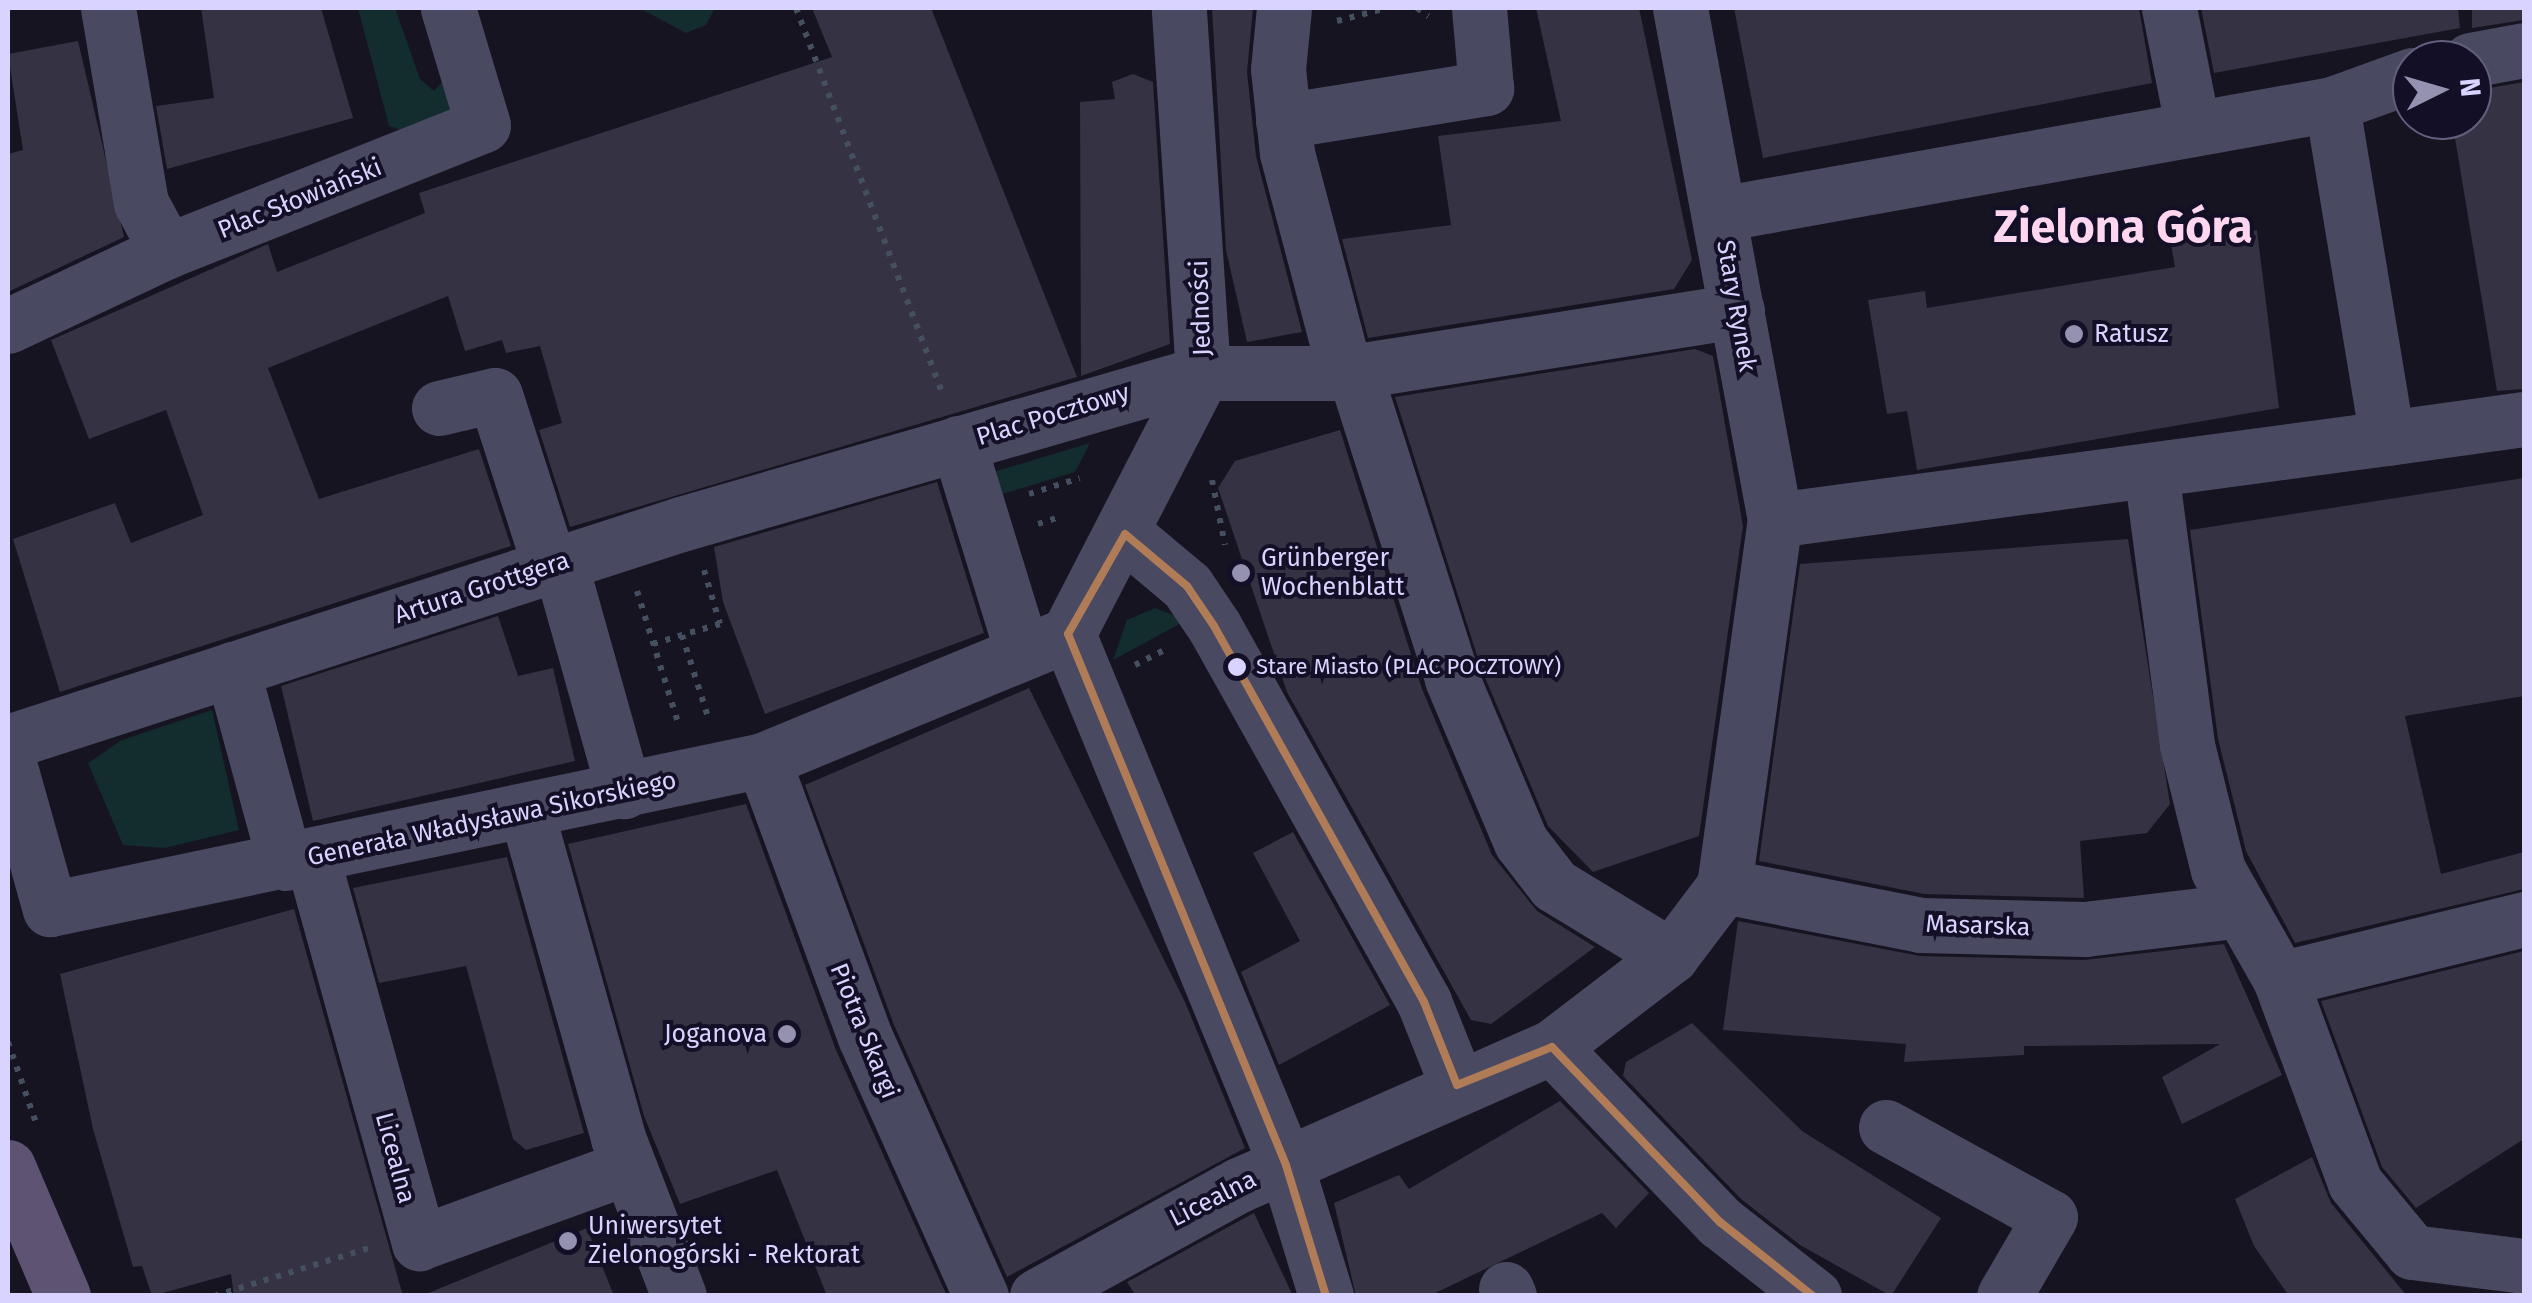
<!DOCTYPE html>
<html>
<head>
<meta charset="utf-8">
<style>
	body { margin:0 }
	#map { position:relative; width:2532px; height:1303px; overflow:hidden; background:#161421; font-family:"Fira Sans",sans-serif }
	div>[style] { position:absolute }
	.green>* { inset:0; background:#132c2d }
	.building>* { inset:0; background:#343243 }
	.path>* { height:6px; margin-top:-3px; transform-origin:0; background:repeating-linear-gradient(90deg,#44505f 0 5px,transparent 0 13px) }
	.minor>* { height:55px; margin:-27.5px; padding:0 27.5px; transform-origin:27.5px; border-radius:27.5px; background:#4a4962 }
	.major>* { height:55px; margin:-27.5px; padding:0 27.5px; transform-origin:27.5px; border-radius:27.5px; background:#5e5373 }
	.bus-1>* { height:8px; margin:-4px; padding:0 4px; transform-origin:4px; border-radius:4px; background:#b07c57 }
	.dots>* { width:28px; height:28px; translate:-50% -50%; box-sizing:border-box; border:5px solid #130f26; border-radius:50% }
	span { translate:-50% -50%; white-space:nowrap; text-align:center; line-height:1.15; -webkit-text-stroke:8px #130f26; paint-order:stroke }
	.bus-label { font-size:22px; color:#d9d4ff }
	.left { translate:0 -50%; text-align:left }
	.street-label { font-size:25px; color:#d9d4ff }
	.poi-label { font-size:25px; color:#d9d4ff }
	.right { translate:-100% -50%; text-align:right }
	.town-label { font-size:45px; color:#ffd6f0; font-weight:700 }
	.frame { position:absolute; inset:0; border:10px solid #d9d4ff; pointer-events:none }
	.north { position:absolute; left:2392px; top:40px; width:100px; height:100px; box-sizing:border-box; background:#130f26; border:2px solid #625e7d; border-radius:50%; rotate:85deg; font-size:28px; font-weight:700; line-height:40px; text-align:center; color:#d9d4ff }
	.north::after { content:''; display:block; margin:auto; width:35px; height:45px; background:#9591b1; clip-path:polygon(50% 0,100% 100%,50% 72%,0 100%) }
</style>
</head>
<body>
<div id="map">
	<div class="green">
		<i style="clip-path:polygon(358px 8px,395px 8px,420px 79px,434px 91px,452px 71px,456px 109px,419px 136px,389px 126px)"></i>
		<i style="clip-path:polygon(639px 8px,715px 8px,706px 25px,686px 33px)"></i>
		<i style="clip-path:polygon(1090px 443px,1075px 472px,996px 496px,990px 473px)"></i>
		<i style="clip-path:polygon(1155px 608px,1187px 620px,1113px 660px,1127px 620px)"></i>
		<i style="clip-path:polygon(212px 710px,239px 830px,165px 848px,123px 845px,88px 763px,122px 740px)"></i>
	</div>
	<div class="building">
		<i style="clip-path:polygon(201px 8px,321px 8px,353px 118px,167px 169px,156px 106px,214px 98px)"></i>
		<i style="clip-path:polygon(812px 8px,931px 8px,1077px 377px,570px 527px,539px 430px,562px 423px,540px 346px,506px 353px,502px 340px,465px 351px,448px 296px,268px 368px,319px 499px,479px 449px,511px 546px,60px 692px,13px 539px,115px 503px,131px 543px,203px 515px,166px 410px,89px 439px,51px 340px,268px 244px,277px 272px,425px 213px,419px 193px,832px 57px)"></i>
		<i style="clip-path:polygon(1212px 8px,1253px 8px,1247px 72px,1256px 156px,1302px 332px,1247px 342px,1226px 250px)"></i>
		<i style="clip-path:polygon(1536px 8px,1639px 8px,1692px 260px,1674px 289px,1368px 338px,1342px 239px,1451px 225px,1438px 136px,1561px 121px)"></i>
		<i style="clip-path:polygon(1734px 8px,2139px 8px,2152px 83px,1763px 158px)"></i>
		<i style="clip-path:polygon(2201px 8px,2458px 8px,2460px 28px,2214px 73px)"></i>
		<i style="clip-path:polygon(2472px 8px,2524px 8px,2524px 20px,2472px 28px)"></i>
		<i style="clip-path:polygon(78px 41px,124px 237px,8px 292px,8px 154px,23px 150px,8px 54px)"></i>
		<i style="clip-path:polygon(1133px 74px,1153px 82px,1170px 344px,1081px 376px,1080px 102px,1115px 99px,1112px 82px)"></i>
		<i style="clip-path:polygon(2524px 82px,2524px 389px,2497px 391px,2452px 120px,2472px 120px,2472px 91px)"></i>
		<i style="clip-path:polygon(2257px 230px,2279px 408px,1917px 470px,1907px 411px,1887px 414px,1868px 300px,1925px 291px,1927px 308px,2175px 267px,2171px 244px)"></i>
		<i style="clip-path:polygon(1695px 349px,1713px 356px,1743px 526px,1699px 836px,1593px 872px,1548px 826px,1481px 668px,1395px 397px)"></i>
		<i style="clip-path:polygon(1340px 430px,1422px 689px,1492px 855px,1537px 911px,1595px 947px,1491px 1024px,1471px 1020px,1287px 692px,1218px 488px,1235px 461px)"></i>
		<i style="clip-path:polygon(2524px 478px,2524px 696px,2405px 716px,2441px 874px,2524px 852px,2524px 889px,2295px 943px,2246px 851px,2218px 739px,2190px 530px)"></i>
		<i style="clip-path:polygon(937px 482px,984px 633px,765px 714px,723px 602px,714px 547px)"></i>
		<i style="clip-path:polygon(2128px 539px,2170px 804px,2147px 833px,2080px 841px,2084px 898px,1924px 894px,1759px 861px,1800px 564px)"></i>
		<i style="clip-path:polygon(498px 616px,518px 676px,553px 668px,575px 761px,313px 821px,281px 686px)"></i>
		<i style="clip-path:polygon(1029px 688px,1185px 1002px,1245px 1148px,1007px 1277px,894px 1025px,805px 785px)"></i>
		<i style="clip-path:polygon(746px 804px,836px 1050px,947px 1296px,827px 1296px,777px 1170px,680px 1204px,644px 1116px,568px 844px)"></i>
		<i style="clip-path:polygon(1293px 832px,1390px 1005px,1279px 1065px,1241px 972px,1300px 941px,1253px 853px)"></i>
		<i style="clip-path:polygon(507px 857px,584px 1133px,526px 1150px,513px 1139px,466px 966px,379px 983px,353px 888px)"></i>
		<i style="clip-path:polygon(294px 909px,403px 1296px,234px 1296px,231px 1274px,152px 1296px,142px 1266px,133px 1267px,93px 1129px,60px 974px)"></i>
		<i style="clip-path:polygon(1738px 921px,1920px 956px,2084px 960px,2224px 944px,2282px 1075px,2182px 1124px,2162px 1077px,2220px 1044px,2024px 1046px,2024px 1055px,1904px 1062px,1906px 1044px,1723px 1030px)"></i>
		<i style="clip-path:polygon(2524px 951px,2524px 1139px,2416px 1208px,2382px 1167px,2321px 1001px)"></i>
		<i style="clip-path:polygon(1692px 1023px,1802px 1131px,1941px 1218px,1891px 1296px,1800px 1245px,1741px 1199px,1623px 1076px,1626px 1062px)"></i>
		<i style="clip-path:polygon(1560px 1101px,1649px 1193px,1616px 1228px,1602px 1213px,1429px 1296px,1356px 1296px,1334px 1203px,1399px 1175px,1409px 1189px)"></i>
		<i style="clip-path:polygon(2312px 1157px,2331px 1203px,2407px 1296px,2289px 1296px,2254px 1246px,2235px 1199px)"></i>
		<i style="clip-path:polygon(1254px 1213px,1293px 1296px,1136px 1296px,1127px 1282px)"></i>
		<i style="clip-path:polygon(587px 1228px,614px 1296px,426px 1296px,426px 1294px)"></i>
	</div>
	<div class="path">
		<i style="left:796px;top:8px;width:413px;rotate:69.2deg"></i>
		<i style="left:1417px;top:8px;width:14px;rotate:36deg"></i>
		<i style="left:1337px;top:21px;width:52px;rotate:-14.6deg"></i>
		<i style="left:1212px;top:480px;width:66px;rotate:78.7deg"></i>
		<i style="left:1029px;top:494px;width:53px;rotate:-17.4deg"></i>
		<i style="left:1038px;top:524px;width:23px;rotate:-18deg"></i>
		<i style="left:704px;top:570px;width:56px;rotate:73.5deg"></i>
		<i style="left:720px;top:624px;width:40px;rotate:164deg"></i>
		<i style="left:682px;top:635px;width:86px;rotate:72.4deg"></i>
		<i style="left:637px;top:591px;width:138px;rotate:72.7deg"></i>
		<i style="left:653px;top:644px;width:30px;rotate:-17deg"></i>
		<i style="left:1135px;top:665px;width:38px;rotate:-27deg"></i>
		<i style="left:8px;top:1042px;width:83px;rotate:70.9deg"></i>
		<i style="left:214px;top:1296px;width:162px;rotate:-17.2deg"></i>
	</div>
	<div class="minor">
		<i style="left:108px;top:8px;width:198px;rotate:80.4deg"></i>
		<i style="left:141px;top:203px;width:55px;rotate:61.6deg"></i>
		<i style="left:1284px;top:8px;width:61px;rotate:95.6deg"></i>
		<i style="left:1278px;top:69px;width:84px;rotate:83.9deg"></i>
		<i style="left:1287px;top:153px;width:228px;rotate:75.2deg"></i>
		<i style="left:1680px;top:8px;width:521px;rotate:79.49deg"></i>
		<i style="left:1775px;top:520px;width:617px;rotate:-7.63deg"></i>
		<i style="left:2387px;top:438px;width:338px;rotate:-99.4deg"></i>
		<i style="left:2169px;top:8px;width:123px;rotate:78.8deg"></i>
		<i style="left:2470px;top:60px;width:55px;rotate:-10.5deg"></i>
		<i style="left:1283px;top:121px;width:206px;rotate:-9.2deg"></i>
		<i style="left:1486px;top:88px;width:80px;rotate:-95deg"></i>
		<i style="left:1720px;top:214px;width:622px;rotate:-10.19deg"></i>
		<i style="left:2332px;top:104px;width:85px;rotate:-19.9deg"></i>
		<i style="left:8px;top:326px;width:176px;rotate:-25.3deg"></i>
		<i style="left:167px;top:251px;width:340px;rotate:-21.7deg"></i>
		<i style="left:483px;top:125px;width:122px;rotate:-106.7deg"></i>
		<i style="left:1354px;top:371px;width:323px;rotate:72.3deg"></i>
		<i style="left:1452px;top:679px;width:177px;rotate:67.1deg"></i>
		<i style="left:1521px;top:842px;width:54px;rotate:52.5deg"></i>
		<i style="left:1554px;top:885px;width:137px;rotate:31.3deg"></i>
		<i style="left:439px;top:408px;width:57px;rotate:-13.1deg"></i>
		<i style="left:495px;top:395px;width:180px;rotate:72.2deg"></i>
		<i style="left:2387px;top:438px;width:138px;rotate:-7.9deg"></i>
		<i style="left:958px;top:443px;width:197px;rotate:72.9deg"></i>
		<i style="left:2151px;top:471px;width:276px;rotate:82.5deg"></i>
		<i style="left:2187px;top:745px;width:129px;rotate:76.1deg"></i>
		<i style="left:2218px;top:870px;width:125px;rotate:60.4deg"></i>
		<i style="left:2280px;top:979px;width:217px;rotate:69.8deg"></i>
		<i style="left:2355px;top:1183px;width:89px;rotate:50.4deg"></i>
		<i style="left:2412px;top:1252px;width:113px;rotate:7.1deg"></i>
		<i style="left:1125px;top:534px;width:81px;rotate:40deg"></i>
		<i style="left:1187px;top:586px;width:48px;rotate:56deg"></i>
		<i style="left:1214px;top:626px;width:431px;rotate:60.8deg"></i>
		<i style="left:1424px;top:1002px;width:89px;rotate:68.3deg"></i>
		<i style="left:560px;top:563px;width:237px;rotate:74.3deg"></i>
		<i style="left:1068px;top:634px;width:574px;rotate:67.68deg"></i>
		<i style="left:1286px;top:1165px;width:137px;rotate:73deg"></i>
		<i style="left:232px;top:669px;width:201px;rotate:74.7deg"></i>
		<i style="left:8px;top:742px;width:707px;rotate:-17.95deg"></i>
		<i style="left:681px;top:524px;width:543px;rotate:-16.13deg"></i>
		<i style="left:1203px;top:373px;width:142px"></i>
		<i style="left:1345px;top:373px;width:397px;rotate:-9deg"></i>
		<i style="left:8px;top:760px;width:155px;rotate:74.3deg"></i>
		<i style="left:50px;top:909px;width:728px;rotate:-11.8deg"></i>
		<i style="left:763px;top:760px;width:330px;rotate:-22.4deg"></i>
		<i style="left:1068px;top:634px;width:294px;rotate:-62.7deg"></i>
		<i style="left:1203px;top:373px;width:366px;rotate:-93.8deg"></i>
		<i style="left:763px;top:760px;width:295px;rotate:69.8deg"></i>
		<i style="left:865px;top:1037px;width:284px;rotate:65.9deg"></i>
		<i style="left:526px;top:810px;width:341px;rotate:74.3deg"></i>
		<i style="left:618px;top:1138px;width:169px;rotate:68.9deg"></i>
		<i style="left:312px;top:857px;width:401px;rotate:74.5deg"></i>
		<i style="left:419px;top:1243px;width:222px;rotate:-20deg"></i>
		<i style="left:1724px;top:886px;width:201px;rotate:11.2deg"></i>
		<i style="left:1921px;top:925px;width:164px;rotate:1.4deg"></i>
		<i style="left:2085px;top:929px;width:150px;rotate:-6.9deg"></i>
		<i style="left:2280px;top:979px;width:251px;rotate:-13.8deg"></i>
		<i style="left:1552px;top:1047px;width:243px;rotate:46.2deg"></i>
		<i style="left:1720px;top:1222px;width:120px;rotate:38.2deg"></i>
		<i style="left:1886px;top:1127px;width:187px;rotate:28.8deg"></i>
		<i style="left:2050px;top:1217px;width:91px;rotate:120.2deg"></i>
		<i style="left:1506px;top:1289px;width:8px;rotate:67deg"></i>
		<i style="left:1037px;top:1296px;width:230px;rotate:-28.8deg"></i>
		<i style="left:1239px;top:1185px;width:342px;rotate:-23.8deg"></i>
		<i style="left:1552px;top:1047px;width:150px;rotate:-37.4deg"></i>
		<i style="left:1671px;top:956px;width:88px;rotate:-52.9deg"></i>
		<i style="left:1724px;top:886px;width:370px;rotate:-82.1deg"></i>
	</div>
	<div class="major">
		<i style="left:8px;top:1167px;width:140px;rotate:66.9deg"></i>
	</div>
	<div class="bus-1">
		<i style="left:1326px;top:1296px;width:137px;rotate:-107deg"></i>
		<i style="left:1286px;top:1165px;width:574px;rotate:-112.32deg"></i>
		<i style="left:1068px;top:634px;width:115px;rotate:-60.3deg"></i>
		<i style="left:1125px;top:534px;width:81px;rotate:40deg"></i>
		<i style="left:1187px;top:586px;width:48px;rotate:56deg"></i>
		<i style="left:1214px;top:626px;width:431px;rotate:60.8deg"></i>
		<i style="left:1424px;top:1002px;width:89px;rotate:68.3deg"></i>
		<i style="left:1457px;top:1085px;width:102px;rotate:-21.8deg"></i>
		<i style="left:1552px;top:1047px;width:243px;rotate:46.2deg"></i>
		<i style="left:1720px;top:1222px;width:119px;rotate:38.5deg"></i>
	</div>
	<div class="dots">
		<i style="left:2074px;top:334px;background:#9591b1"></i>
		<i style="left:1241px;top:573px;background:#9591b1"></i>
		<i style="left:1237px;top:667px;background:#d9d4ff"></i>
		<i style="left:787px;top:1034px;background:#9591b1"></i>
		<i style="left:568px;top:1241px;background:#9591b1"></i>
	</div>
	<div class="bus-label">
		<span class="left" style="left:1256px;top:667px">Stare Miasto (PLAC POCZTOWY)</span>
	</div>
	<div class="street-label">
		<span style="left:300px;top:199px;rotate:-22deg">Plac Słowiański</span>
		<span style="left:1736px;top:306px;rotate:80deg">Stary Rynek</span>
		<span style="left:1201px;top:308px;rotate:-92deg">Jedności</span>
		<span style="left:1053px;top:415px;rotate:-17deg">Plac Pocztowy</span>
		<span style="left:482px;top:588px;rotate:-18deg">Artura Grottgera</span>
		<span style="left:492px;top:819px;rotate:-12deg">Generała Władysława Sikorskiego</span>
		<span style="left:1978px;top:926px;rotate:2deg">Masarska</span>
		<span style="left:864px;top:1031px;rotate:68deg">Piotra Skargi</span>
		<span style="left:395px;top:1158px;rotate:75deg">Licealna</span>
		<span style="left:1213px;top:1199px;rotate:-27deg">Licealna</span>
	</div>
	<div class="poi-label">
		<span class="left" style="left:2094px;top:334px">Ratusz</span>
		<span class="left" style="left:1261px;top:573px">Grünberger<br>Wochenblatt</span>
		<span class="right" style="left:767px;top:1034px">Joganova</span>
		<span class="left" style="left:588px;top:1241px">Uniwersytet<br>Zielonogórski - Rektorat</span>
	</div>
	<div class="town-label">
		<span style="left:2123px;top:228px">Zielona Góra</span>
	</div>
	<div class="frame"></div>
	<div class="north">N</div>
</div>
</body>
</html>
